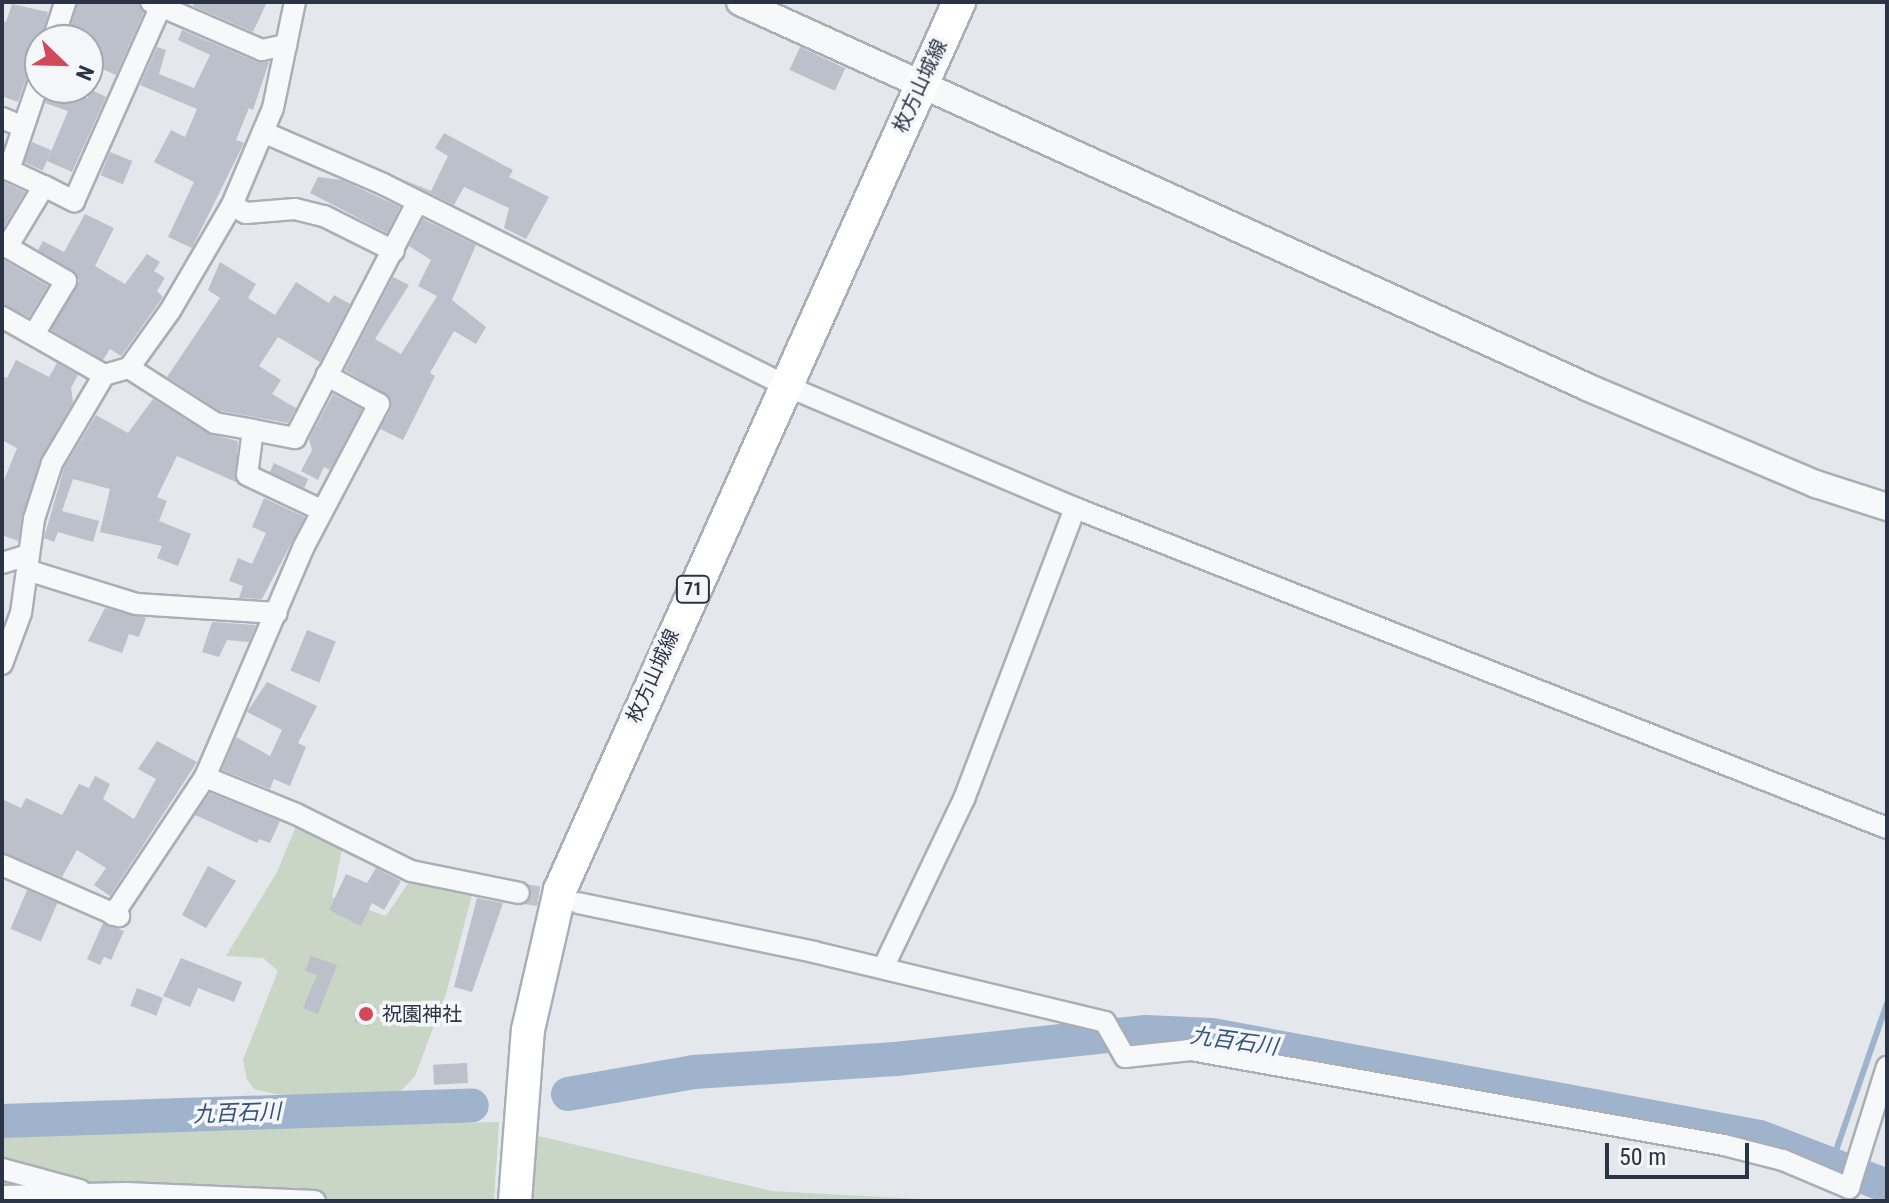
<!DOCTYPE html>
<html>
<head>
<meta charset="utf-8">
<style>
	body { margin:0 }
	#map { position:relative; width:1889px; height:1203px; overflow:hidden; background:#e4e7ec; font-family:"Roboto Condensed","Noto Sans JP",sans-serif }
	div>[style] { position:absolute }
	.green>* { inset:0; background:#c9d6c5 }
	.stream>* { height:6px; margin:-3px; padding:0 3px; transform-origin:3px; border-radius:3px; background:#9fb4cc }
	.river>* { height:34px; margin:-17px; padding:0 17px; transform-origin:17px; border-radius:17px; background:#9fb4cc }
	.building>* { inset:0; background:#bbc0ca; transform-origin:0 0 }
	.minor-tunnel>* { height:20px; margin-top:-10px; transform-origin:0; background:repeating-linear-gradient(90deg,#bfc3cb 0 20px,transparent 0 30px) }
	.roads { filter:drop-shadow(2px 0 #a9aeb7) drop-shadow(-2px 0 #a9aeb7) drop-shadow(0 2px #a9aeb7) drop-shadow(0 -2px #a9aeb7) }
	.minor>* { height:20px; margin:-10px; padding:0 10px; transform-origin:10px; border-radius:10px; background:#f7f8fa }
	.tertiary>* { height:26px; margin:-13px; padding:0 13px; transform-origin:13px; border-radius:13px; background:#f7f8fa }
	.primary>* { height:32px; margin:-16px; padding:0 16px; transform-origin:16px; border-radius:16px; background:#fff }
	.dots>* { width:22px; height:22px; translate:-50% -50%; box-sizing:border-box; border:4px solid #f4f6f9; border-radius:50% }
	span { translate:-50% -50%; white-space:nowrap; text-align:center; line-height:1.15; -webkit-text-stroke:7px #f4f6f9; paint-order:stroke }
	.shield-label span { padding:2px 6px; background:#f4f6f9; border:2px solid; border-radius:6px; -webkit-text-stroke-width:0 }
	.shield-label { font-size:18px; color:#2b3445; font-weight:700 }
	.street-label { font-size:20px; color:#2b3445 }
	.poi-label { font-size:20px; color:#2b3445 }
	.left { translate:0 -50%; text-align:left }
	.water-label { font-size:22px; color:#34527a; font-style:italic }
	.frame { position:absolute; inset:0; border:4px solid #2b3445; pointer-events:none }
	.north { position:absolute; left:24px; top:24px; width:80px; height:80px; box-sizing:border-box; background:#f4f6f9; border:2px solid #a4a8b1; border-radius:50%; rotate:113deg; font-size:22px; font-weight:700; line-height:32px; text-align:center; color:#2b3445 }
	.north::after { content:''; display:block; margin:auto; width:28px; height:36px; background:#d1495b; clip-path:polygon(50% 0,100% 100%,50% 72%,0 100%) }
	.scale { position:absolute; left:1605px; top:1143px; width:144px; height:36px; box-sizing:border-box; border:4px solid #2b3445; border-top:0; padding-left:10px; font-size:24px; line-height:28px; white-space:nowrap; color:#2b3445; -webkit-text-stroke:6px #f4f6f9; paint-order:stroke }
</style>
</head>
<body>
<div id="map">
	<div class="green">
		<i style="clip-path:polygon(298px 821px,342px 850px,332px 897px,386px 916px,411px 879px,418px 877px,472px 895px,446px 994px,415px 1076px,396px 1096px,374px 1100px,275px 1094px,254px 1089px,247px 1079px,243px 1060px,278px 971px,263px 958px,226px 956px,277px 872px)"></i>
		<i style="clip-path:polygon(499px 1122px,494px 1201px,2px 1201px,2px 1134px)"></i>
		<i style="clip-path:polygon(534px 1135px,771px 1191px,955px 1201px,531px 1201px)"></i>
	</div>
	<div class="stream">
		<i style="left:1831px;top:1165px;width:171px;rotate:-70.9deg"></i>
	</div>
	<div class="river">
		<i style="left:568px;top:1094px;width:128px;rotate:-9.9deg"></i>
		<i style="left:694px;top:1072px;width:202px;rotate:-3.7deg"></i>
		<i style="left:896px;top:1059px;width:251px;rotate:-6.2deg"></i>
		<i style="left:1146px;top:1032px;width:66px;rotate:2.6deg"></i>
		<i style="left:1212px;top:1035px;width:557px;rotate:10.54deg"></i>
		<i style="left:1760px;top:1137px;width:136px;rotate:21.1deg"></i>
		<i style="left:2px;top:1121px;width:470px;rotate:-1.9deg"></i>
	</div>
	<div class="building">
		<i style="clip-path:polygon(78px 2px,138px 2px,144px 12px,116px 75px,88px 63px,88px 40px,67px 40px)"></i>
		<i style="clip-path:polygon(194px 2px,267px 2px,253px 32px,193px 6px)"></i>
		<i style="clip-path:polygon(12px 4px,48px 12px,40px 63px,28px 73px,18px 102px,2px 96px,2px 21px,6px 22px)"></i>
		<i style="clip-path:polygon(182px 30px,257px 62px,269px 62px,253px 110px,249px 108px,236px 140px,244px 143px,192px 248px,168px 237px,194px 182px,154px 162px,171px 130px,185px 137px,197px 109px,140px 85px,157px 47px,166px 50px,159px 74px,194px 88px,210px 55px,178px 40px)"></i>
		<i style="left:800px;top:47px;width:50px;height:25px;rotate:25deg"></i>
		<i style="clip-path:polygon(50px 88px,88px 98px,88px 88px,106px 97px,72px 172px,47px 161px,68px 111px,45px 103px)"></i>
		<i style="clip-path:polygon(444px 133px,513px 170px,509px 177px,549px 197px,526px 239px,504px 228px,509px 208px,464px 187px,454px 205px,404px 180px,431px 191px,448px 156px,435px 148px)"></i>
		<i style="left:32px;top:142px;width:21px;height:22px;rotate:23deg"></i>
		<i style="left:110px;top:152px;width:24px;height:25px;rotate:22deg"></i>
		<i style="clip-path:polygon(318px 177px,342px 180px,400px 207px,387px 233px,310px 193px)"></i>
		<i style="clip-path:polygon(2px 181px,25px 192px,2px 230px)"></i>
		<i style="clip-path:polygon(85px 214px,114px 228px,95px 266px,125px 284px,147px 254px,160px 262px,154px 271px,165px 278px,157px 291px,163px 297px,121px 356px,110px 349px,103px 360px,51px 330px,79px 280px,72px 270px,38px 250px,43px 241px,64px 252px)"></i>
		<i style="clip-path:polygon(423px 219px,476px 245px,452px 300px,486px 327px,476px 344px,454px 331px,430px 373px,435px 376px,403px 440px,380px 429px,391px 409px,390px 397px,345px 370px,393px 277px,409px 285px,375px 339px,401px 354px,437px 296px,418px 286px,431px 260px,409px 246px)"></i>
		<i style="clip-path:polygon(2px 259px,48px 286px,29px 317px,2px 304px)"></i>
		<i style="clip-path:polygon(220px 262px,256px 284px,248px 298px,275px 315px,296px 282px,329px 303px,334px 295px,350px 304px,320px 362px,278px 337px,259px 366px,281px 380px,272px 394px,296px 408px,288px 423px,220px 411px,167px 377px,220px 298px,208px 290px)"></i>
		<i style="clip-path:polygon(16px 360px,49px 377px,57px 363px,78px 375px,71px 388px,73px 402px,40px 459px,18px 541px,2px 535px,2px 485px,17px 448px,2px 440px,2px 376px,7px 378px)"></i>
		<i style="clip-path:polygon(333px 394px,362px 409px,330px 470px,324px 467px,318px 480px,301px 471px,312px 450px,309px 439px)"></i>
		<i style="clip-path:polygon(153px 399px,209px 434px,238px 441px,236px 482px,177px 456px,157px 497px,167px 501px,159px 521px,191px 534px,178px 566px,157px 558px,162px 546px,100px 532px,110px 489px,73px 479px,62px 511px,99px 521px,93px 542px,58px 532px,54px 542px,44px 538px,64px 468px,96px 415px,128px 433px)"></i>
		<i style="left:274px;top:463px;width:38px;height:10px;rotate:25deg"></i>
		<i style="clip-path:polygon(264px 498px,305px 517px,262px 599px,239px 598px,243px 586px,229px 581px,238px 558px,252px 564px,266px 533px,252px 527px)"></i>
		<i style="clip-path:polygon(105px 608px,146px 618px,139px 637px,129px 634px,122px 653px,88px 641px)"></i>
		<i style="clip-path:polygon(212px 622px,256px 625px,249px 642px,227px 640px,219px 657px,202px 652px)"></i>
		<i style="left:307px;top:630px;width:31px;height:44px;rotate:22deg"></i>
		<i style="clip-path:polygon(267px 682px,317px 706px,298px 743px,306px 747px,290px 786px,274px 779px,270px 789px,222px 770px,236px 737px,270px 756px,282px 730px,247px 712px)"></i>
		<i style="clip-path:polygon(157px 741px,197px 762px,110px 896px,94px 885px,106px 868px,77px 850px,62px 877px,2px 852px,2px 799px,21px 808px,26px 798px,62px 815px,79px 784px,89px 788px,95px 776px,110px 784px,103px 799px,134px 819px,156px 779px,138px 769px)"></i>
		<i style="clip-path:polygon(210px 793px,280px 821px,270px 843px,259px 839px,257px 843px,195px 815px)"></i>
		<i style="clip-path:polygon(208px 866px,236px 881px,206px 928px,182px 915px)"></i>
		<i style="clip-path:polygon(376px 868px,401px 881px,384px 910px,372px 903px,361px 926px,329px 910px,346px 874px,367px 883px)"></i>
		<i style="left:27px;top:890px;width:33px;height:42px;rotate:23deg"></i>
		<i style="clip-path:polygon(477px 898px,503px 903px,472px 992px,454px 987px)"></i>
		<i style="clip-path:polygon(103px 923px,124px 931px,111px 960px,104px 957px,100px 965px,87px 959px)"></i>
		<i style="clip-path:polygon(311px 956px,337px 965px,318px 1014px,303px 1008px,317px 975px,305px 971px)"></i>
		<i style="clip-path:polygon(181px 958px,242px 982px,234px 1002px,198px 988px,190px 1007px,163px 996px)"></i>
		<i style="left:137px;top:988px;width:28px;height:19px;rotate:21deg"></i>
		<i style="left:362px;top:1001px;width:15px;height:22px;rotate:20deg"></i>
		<i style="left:467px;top:1063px;width:20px;height:34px;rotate:87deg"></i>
	</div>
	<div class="minor-tunnel">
		<i style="left:519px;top:893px;width:49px;rotate:9.5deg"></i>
	</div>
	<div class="roads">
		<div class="minor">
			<i style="left:151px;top:2px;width:121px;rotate:23.4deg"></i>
			<i style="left:262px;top:50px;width:25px;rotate:-12deg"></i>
			<i style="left:53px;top:40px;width:40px;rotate:-72deg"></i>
			<i style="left:40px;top:78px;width:97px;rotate:108.6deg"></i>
			<i style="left:9px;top:170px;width:38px;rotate:25deg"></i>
			<i style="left:2px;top:118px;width:23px;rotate:23deg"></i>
			<i style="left:263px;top:132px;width:131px;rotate:23.4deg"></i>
			<i style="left:383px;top:184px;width:449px;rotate:26.6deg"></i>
			<i style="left:784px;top:385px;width:316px;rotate:22.9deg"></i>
			<i style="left:1075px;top:508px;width:873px;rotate:21.51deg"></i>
			<i style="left:232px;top:205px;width:16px;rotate:30deg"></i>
			<i style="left:246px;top:213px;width:49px;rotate:-4.7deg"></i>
			<i style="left:295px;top:209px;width:30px;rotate:14deg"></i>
			<i style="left:324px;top:216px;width:78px;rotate:26.6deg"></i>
			<i style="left:2px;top:244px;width:74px;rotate:30deg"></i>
			<i style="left:66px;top:281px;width:62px;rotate:121.1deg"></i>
			<i style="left:7px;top:247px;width:71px;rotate:-58.8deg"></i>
			<i style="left:44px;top:186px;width:34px;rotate:27deg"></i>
			<i style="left:74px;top:201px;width:214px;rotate:-66deg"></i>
			<i style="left:2px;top:317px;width:117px;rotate:29.6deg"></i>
			<i style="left:104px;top:375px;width:26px;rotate:-16deg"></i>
			<i style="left:129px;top:368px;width:70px;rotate:-54.3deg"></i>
			<i style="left:170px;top:311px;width:123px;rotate:-59.7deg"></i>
			<i style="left:232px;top:205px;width:105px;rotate:-67.1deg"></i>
			<i style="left:273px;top:108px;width:108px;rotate:-78.3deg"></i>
			<i style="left:129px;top:368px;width:102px;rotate:32.6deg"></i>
			<i style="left:215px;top:423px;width:39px;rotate:10deg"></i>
			<i style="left:253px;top:430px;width:45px;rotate:97.6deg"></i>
			<i style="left:247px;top:475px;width:82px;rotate:25.3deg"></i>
			<i style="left:253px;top:430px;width:43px;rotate:10.8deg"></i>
			<i style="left:295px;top:438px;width:263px;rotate:-62.6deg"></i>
			<i style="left:2px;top:563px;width:28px;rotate:-17deg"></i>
			<i style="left:27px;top:570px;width:114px;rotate:17.3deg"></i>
			<i style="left:136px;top:604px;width:141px;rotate:3.7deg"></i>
			<i style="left:2px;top:664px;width:54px;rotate:-69.6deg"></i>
			<i style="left:21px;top:613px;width:95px;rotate:-82.1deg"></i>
			<i style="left:34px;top:519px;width:59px;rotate:-72.2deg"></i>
			<i style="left:52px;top:463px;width:102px;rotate:-59.4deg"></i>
			<i style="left:205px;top:777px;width:98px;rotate:22.1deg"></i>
			<i style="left:296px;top:814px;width:128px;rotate:26.4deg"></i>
			<i style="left:411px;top:871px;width:110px;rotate:11.5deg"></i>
			<i style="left:2px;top:865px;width:128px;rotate:23.6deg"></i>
			<i style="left:578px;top:903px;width:241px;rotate:11.7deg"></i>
			<i style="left:814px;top:952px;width:299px;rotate:13.5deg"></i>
			<i style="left:1105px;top:1022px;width:40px;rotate:60.3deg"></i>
			<i style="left:1125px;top:1057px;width:66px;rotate:-6.1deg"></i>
			<i style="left:1191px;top:1050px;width:541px;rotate:10.11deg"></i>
			<i style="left:1724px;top:1145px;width:61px;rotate:14.3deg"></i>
			<i style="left:1783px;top:1160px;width:72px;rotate:23deg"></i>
			<i style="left:1849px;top:1188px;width:127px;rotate:-72.6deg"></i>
			<i style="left:113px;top:915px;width:166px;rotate:-56.3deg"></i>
			<i style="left:205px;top:777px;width:249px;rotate:-66.8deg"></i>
			<i style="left:303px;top:548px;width:163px;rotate:-62.2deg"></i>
			<i style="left:379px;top:404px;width:60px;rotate:-151.3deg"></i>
			<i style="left:883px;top:968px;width:187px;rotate:-64.4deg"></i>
			<i style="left:964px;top:799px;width:311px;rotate:-69.1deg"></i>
			<i style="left:2px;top:1169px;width:81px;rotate:15.1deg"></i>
			<i style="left:2px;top:1196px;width:124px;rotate:-1.4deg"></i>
			<i style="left:126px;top:1193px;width:189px;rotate:2.4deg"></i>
		</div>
		<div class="tertiary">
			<i style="left:740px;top:2px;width:930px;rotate:24.44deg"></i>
			<i style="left:1587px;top:387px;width:249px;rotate:23deg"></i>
			<i style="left:1816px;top:484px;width:75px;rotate:17.9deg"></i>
		</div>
		<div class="primary">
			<i style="left:515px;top:1201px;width:171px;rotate:-85.7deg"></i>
			<i style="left:528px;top:1030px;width:144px;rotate:-77.1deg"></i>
			<i style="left:560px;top:890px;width:974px;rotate:-65.8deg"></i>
		</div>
	</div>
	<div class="dots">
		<i style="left:366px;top:1014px;background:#d1495b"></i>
	</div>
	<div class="shield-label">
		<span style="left:693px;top:589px">71</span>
	</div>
	<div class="street-label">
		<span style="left:920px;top:86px;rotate:-65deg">枚方山城線</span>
		<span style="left:653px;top:676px;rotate:-66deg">枚方山城線</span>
	</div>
	<div class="poi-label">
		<span class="left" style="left:382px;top:1014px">祝園神社</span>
	</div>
	<div class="water-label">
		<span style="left:1234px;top:1041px;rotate:8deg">九百石川</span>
		<span style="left:237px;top:1113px;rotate:-2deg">九百石川</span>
	</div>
	<div class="frame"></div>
	<div class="north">N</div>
	<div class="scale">50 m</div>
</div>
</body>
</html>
